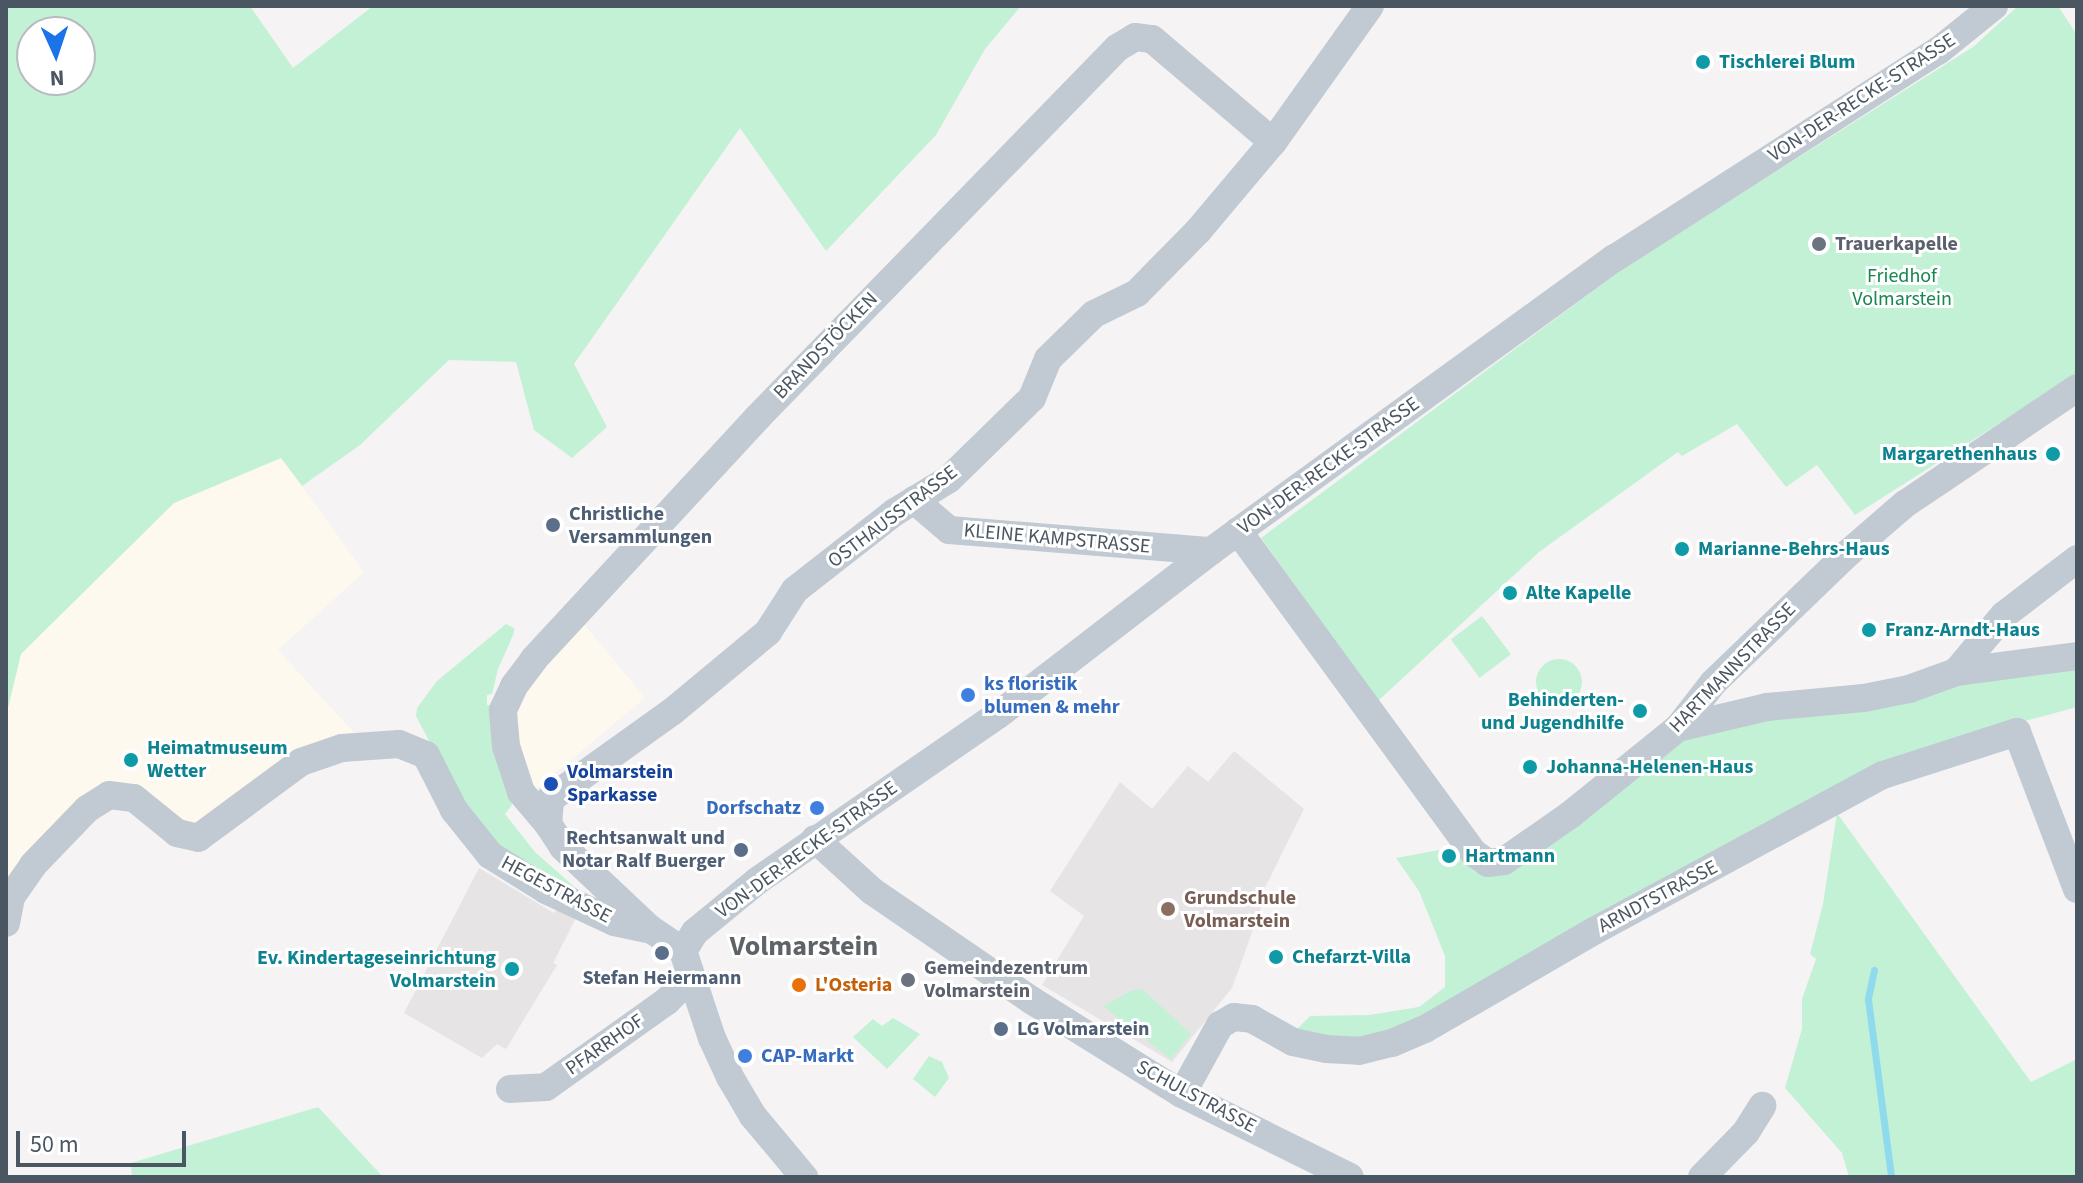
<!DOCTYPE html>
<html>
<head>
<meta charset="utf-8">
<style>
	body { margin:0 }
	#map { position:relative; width:2083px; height:1183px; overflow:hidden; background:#f5f3f3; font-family:"Source Sans 3",sans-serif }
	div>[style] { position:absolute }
	.commercial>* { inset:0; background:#fdf9ef }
	.education>* { inset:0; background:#e6e4e5 }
	.green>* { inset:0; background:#c3f1d5; transform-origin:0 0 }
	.round { border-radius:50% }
	.stream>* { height:7px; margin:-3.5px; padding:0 3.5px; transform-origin:3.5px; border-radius:3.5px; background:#90daee }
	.minor>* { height:28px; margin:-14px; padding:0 14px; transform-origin:14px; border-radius:14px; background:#c1cad2 }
	.dots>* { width:22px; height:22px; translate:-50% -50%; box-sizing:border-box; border:4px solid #fff; border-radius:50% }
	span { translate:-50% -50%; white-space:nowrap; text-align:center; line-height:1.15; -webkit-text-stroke:6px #fff; paint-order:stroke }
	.culture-label { font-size:20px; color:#0d838f; font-weight:700 }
	.left { translate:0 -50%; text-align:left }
	.right { translate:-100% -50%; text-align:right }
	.street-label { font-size:20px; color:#4a5661 }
	.worship-label { font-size:20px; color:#5b616d; font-weight:700 }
	.park-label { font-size:20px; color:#17864f }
	.service-label { font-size:20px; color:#4e5e75; font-weight:700 }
	.shop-label { font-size:20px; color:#366cbe; font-weight:700 }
	.transit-label { font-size:20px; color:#164399; font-weight:700 }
	.education-label { font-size:20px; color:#785e54; font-weight:700 }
	.food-label { font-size:20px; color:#c56008; font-weight:700 }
	.district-label { font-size:28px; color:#5f6368; font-weight:700 }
	.frame { position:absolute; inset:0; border:8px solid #4a5661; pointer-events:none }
	.north { position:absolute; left:16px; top:16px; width:80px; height:80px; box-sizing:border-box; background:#fff; border:2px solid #b7bbc0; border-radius:50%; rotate:177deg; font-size:22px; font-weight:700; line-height:32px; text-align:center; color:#4a5661 }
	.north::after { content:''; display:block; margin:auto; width:28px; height:36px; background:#1a73e8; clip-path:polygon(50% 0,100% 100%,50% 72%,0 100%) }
	.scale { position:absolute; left:16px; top:1131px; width:170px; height:36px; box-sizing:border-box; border:4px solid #4a5661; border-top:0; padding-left:10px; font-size:24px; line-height:28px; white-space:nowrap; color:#4a5661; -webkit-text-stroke:6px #fff; paint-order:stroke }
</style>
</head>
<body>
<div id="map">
	<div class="commercial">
		<i style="clip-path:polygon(282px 458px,364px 572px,278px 650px,359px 738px,191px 835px,126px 786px,6px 893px,6px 716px,21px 654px,174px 503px)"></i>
		<i style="clip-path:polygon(580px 619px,645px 698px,532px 792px,512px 727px,523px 692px)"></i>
	</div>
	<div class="education">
		<i style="clip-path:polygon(1234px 751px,1304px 809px,1260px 898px,1263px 902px,1232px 988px,1172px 1062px,1042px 985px,1084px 916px,1050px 891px,1120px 782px,1152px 809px,1188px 766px,1208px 782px)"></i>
		<i style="clip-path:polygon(479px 868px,554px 913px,559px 906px,578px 914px,553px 963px,557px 965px,506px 1049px,497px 1044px,482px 1058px,404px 1013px)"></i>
	</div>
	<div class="green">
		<i style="clip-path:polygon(evenodd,6px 6px,250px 6px,293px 68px,373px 6px,1021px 6px,985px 49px,936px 135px,826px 251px,740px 128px,574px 364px,607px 427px,572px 458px,534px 430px,516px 362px,449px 360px,360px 445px,302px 486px,281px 458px,174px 503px,21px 654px,6px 716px,6px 6px,80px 32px,80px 80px,32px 80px,32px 32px,80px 32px)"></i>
		<i style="clip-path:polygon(2018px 6px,2058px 6px,2077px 35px,2077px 374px,1855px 515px,1817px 465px,1786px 487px,1737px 424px,1682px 456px,1678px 452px,1539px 552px,1378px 701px,1261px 538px,1628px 265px,1973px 47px)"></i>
		<i style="left:1482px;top:616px;width:48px;height:39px;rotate:53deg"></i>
		<i style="clip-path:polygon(506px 624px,514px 628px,514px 633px,498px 669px,492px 694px,487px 695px,487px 705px,492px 706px,496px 754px,512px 805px,505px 814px,535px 852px,587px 898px,478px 834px,416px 716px,417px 708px,437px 681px)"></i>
		<i class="round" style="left:1536px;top:659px;width:46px;height:46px"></i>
		<i style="clip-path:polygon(2077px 663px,2077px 707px,1951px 741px,1429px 1014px,1357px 1042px,1295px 1031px,1310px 1016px,1369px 1015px,1419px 1007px,1445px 987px,1445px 956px,1419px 891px,1396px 858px,1461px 846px,1489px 874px,1670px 745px,1707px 731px)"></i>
		<i style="clip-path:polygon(1837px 813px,2031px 1082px,2077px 1059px,2077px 1177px,1849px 1177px,1842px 1153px,1785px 1088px,1802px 1029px,1802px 999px,1816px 959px,1810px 954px,1823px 904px)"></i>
		<i style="clip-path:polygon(1142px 989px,1191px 1034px,1171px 1059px,1103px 1006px,1131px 991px)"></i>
		<i style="clip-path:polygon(893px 1018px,920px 1034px,887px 1069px,853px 1037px,873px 1019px,882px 1026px)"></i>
		<i style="clip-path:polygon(929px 1056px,942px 1062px,949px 1078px,935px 1097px,913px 1079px)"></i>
		<i style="clip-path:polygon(318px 1107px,383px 1177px,132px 1177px,131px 1163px)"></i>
	</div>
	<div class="stream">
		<i style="left:1874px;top:970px;width:30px;rotate:102deg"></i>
		<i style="left:1868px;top:999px;width:179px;rotate:82.6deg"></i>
	</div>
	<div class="minor">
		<i style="left:914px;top:500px;width:46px;rotate:40.6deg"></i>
		<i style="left:949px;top:530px;width:263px;rotate:4.6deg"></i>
		<i style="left:1238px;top:531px;width:399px;rotate:53.8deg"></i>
		<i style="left:1474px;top:853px;width:17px;rotate:36deg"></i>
		<i style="left:1488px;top:863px;width:16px;rotate:-7deg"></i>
		<i style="left:1504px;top:861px;width:80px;rotate:-34.9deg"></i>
		<i style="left:1570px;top:815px;width:139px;rotate:-38.9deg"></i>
		<i style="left:1678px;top:728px;width:57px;rotate:-52.1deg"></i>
		<i style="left:1713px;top:683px;width:186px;rotate:-43.9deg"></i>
		<i style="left:1847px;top:554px;width:77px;rotate:-40.8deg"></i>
		<i style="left:1905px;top:504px;width:207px;rotate:-34deg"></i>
		<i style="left:1956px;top:672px;width:75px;rotate:-49.9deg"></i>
		<i style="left:2004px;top:615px;width:92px;rotate:-37.5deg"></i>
		<i style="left:1678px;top:728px;width:91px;rotate:-13.3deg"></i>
		<i style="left:1767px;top:707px;width:97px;rotate:-5.3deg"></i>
		<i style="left:1864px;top:698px;width:46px;rotate:-11.3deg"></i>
		<i style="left:1909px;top:689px;width:50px;rotate:-19.9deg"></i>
		<i style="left:1956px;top:672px;width:122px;rotate:-7.5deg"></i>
		<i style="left:548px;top:824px;width:42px;rotate:-130.2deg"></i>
		<i style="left:521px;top:792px;width:48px;rotate:-108.1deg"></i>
		<i style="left:506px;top:746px;width:36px;rotate:-95deg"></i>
		<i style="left:503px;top:710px;width:26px;rotate:-65deg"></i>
		<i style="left:514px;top:686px;width:34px;rotate:-53deg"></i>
		<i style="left:534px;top:659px;width:328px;rotate:-47.2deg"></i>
		<i style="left:757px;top:418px;width:516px;rotate:-45.78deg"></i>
		<i style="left:1117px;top:48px;width:21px;rotate:-31deg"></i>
		<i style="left:1135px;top:37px;width:17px;rotate:7deg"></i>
		<i style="left:1152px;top:39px;width:159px;rotate:40.4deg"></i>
		<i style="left:815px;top:839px;width:77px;rotate:42.4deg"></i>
		<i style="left:872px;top:891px;width:193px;rotate:34.4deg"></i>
		<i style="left:1031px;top:1000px;width:178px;rotate:31.9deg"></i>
		<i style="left:1182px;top:1094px;width:187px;rotate:26.3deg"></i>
		<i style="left:6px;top:923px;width:26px;rotate:-79deg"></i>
		<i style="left:11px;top:897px;width:39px;rotate:-55deg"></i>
		<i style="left:33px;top:865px;width:78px;rotate:-46deg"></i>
		<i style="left:87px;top:809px;width:26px;rotate:-32deg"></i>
		<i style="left:109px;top:795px;width:25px;rotate:7deg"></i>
		<i style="left:134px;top:798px;width:55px;rotate:39.1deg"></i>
		<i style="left:177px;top:833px;width:22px;rotate:13deg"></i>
		<i style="left:198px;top:838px;width:128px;rotate:-36.4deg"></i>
		<i style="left:301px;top:762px;width:43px;rotate:-18.9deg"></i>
		<i style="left:342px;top:748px;width:57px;rotate:-4deg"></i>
		<i style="left:399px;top:744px;width:29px;rotate:22deg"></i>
		<i style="left:426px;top:755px;width:62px;rotate:63deg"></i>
		<i style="left:454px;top:810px;width:58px;rotate:51.3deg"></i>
		<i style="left:490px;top:855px;width:66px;rotate:32deg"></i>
		<i style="left:546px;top:890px;width:75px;rotate:25.2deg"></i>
		<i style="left:614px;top:922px;width:35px;rotate:12deg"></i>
		<i style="left:683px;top:951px;width:22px;rotate:-58deg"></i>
		<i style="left:695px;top:932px;width:80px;rotate:-39.4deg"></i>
		<i style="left:757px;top:881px;width:293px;rotate:-34.6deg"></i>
		<i style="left:998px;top:715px;width:269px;rotate:-37.6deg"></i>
		<i style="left:1211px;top:551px;width:499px;rotate:-36deg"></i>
		<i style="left:1615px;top:258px;width:384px;rotate:-32.7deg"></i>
		<i style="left:1938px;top:51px;width:72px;rotate:-38.8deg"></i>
		<i style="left:683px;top:951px;width:40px;rotate:-146deg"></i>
		<i style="left:650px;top:929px;width:120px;rotate:-136.7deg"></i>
		<i style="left:563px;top:847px;width:27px;rotate:-123deg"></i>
		<i style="left:548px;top:824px;width:25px;rotate:-85deg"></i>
		<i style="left:550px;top:799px;width:151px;rotate:-35.6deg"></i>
		<i style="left:673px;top:711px;width:124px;rotate:-39.7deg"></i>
		<i style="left:768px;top:632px;width:50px;rotate:-57.3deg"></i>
		<i style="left:795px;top:590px;width:127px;rotate:-38deg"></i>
		<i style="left:895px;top:512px;width:63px;rotate:-31.4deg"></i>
		<i style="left:949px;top:479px;width:116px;rotate:-44.3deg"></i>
		<i style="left:1032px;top:398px;width:42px;rotate:-67.7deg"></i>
		<i style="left:1048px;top:359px;width:64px;rotate:-44.4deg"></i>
		<i style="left:1094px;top:314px;width:48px;rotate:-26deg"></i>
		<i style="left:1137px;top:293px;width:87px;rotate:-45.5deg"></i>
		<i style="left:1198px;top:231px;width:116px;rotate:-49.9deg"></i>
		<i style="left:1273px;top:142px;width:167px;rotate:-54.5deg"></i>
		<i style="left:683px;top:951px;width:92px;rotate:71.6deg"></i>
		<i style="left:712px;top:1038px;width:43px;rotate:65.2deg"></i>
		<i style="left:730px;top:1077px;width:45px;rotate:59.5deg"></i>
		<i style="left:753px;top:1116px;width:80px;rotate:50.1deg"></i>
		<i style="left:510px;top:1089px;width:36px;rotate:-3deg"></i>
		<i style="left:546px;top:1087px;width:148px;rotate:-35.4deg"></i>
		<i style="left:667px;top:1001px;width:33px;rotate:-45deg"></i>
		<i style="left:1182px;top:1094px;width:79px;rotate:-61.2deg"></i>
		<i style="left:1220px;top:1025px;width:16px;rotate:-30deg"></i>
		<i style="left:1234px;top:1017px;width:18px;rotate:6deg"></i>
		<i style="left:1252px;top:1019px;width:47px;rotate:29.3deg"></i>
		<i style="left:1293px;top:1042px;width:34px;rotate:12deg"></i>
		<i style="left:1326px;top:1049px;width:33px;rotate:3deg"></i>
		<i style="left:1359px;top:1051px;width:34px;rotate:-14deg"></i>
		<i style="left:1392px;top:1043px;width:36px;rotate:-23deg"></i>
		<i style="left:1425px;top:1029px;width:195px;rotate:-30.1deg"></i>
		<i style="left:1594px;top:931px;width:328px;rotate:-28.4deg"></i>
		<i style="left:1883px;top:775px;width:141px;rotate:-17.8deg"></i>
		<i style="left:2017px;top:732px;width:168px;rotate:69.1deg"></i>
		<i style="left:1702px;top:1177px;width:63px;rotate:-45.6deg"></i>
		<i style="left:1746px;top:1132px;width:31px;rotate:-58deg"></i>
	</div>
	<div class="dots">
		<i style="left:1703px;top:62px;background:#0f9aa8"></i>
		<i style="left:1819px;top:244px;background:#6b7280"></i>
		<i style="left:2053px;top:454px;background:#0f9aa8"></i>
		<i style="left:553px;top:525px;background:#5c6f8a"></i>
		<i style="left:1682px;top:549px;background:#0f9aa8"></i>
		<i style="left:1510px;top:593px;background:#0f9aa8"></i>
		<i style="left:1869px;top:630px;background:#0f9aa8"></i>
		<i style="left:968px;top:695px;background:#3f7fe0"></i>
		<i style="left:1640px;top:711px;background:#0f9aa8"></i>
		<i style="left:131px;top:760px;background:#0f9aa8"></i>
		<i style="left:1530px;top:767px;background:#0f9aa8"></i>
		<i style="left:551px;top:784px;background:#1a4fb4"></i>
		<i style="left:817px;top:808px;background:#3f7fe0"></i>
		<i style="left:741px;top:850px;background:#5c6f8a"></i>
		<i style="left:1449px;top:856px;background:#0f9aa8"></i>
		<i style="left:1168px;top:909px;background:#8d6e63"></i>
		<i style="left:662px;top:953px;background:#5c6f8a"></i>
		<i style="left:1276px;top:957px;background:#0f9aa8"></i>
		<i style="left:512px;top:969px;background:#0f9aa8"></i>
		<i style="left:908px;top:980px;background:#6b7280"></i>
		<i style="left:799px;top:985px;background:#e8710a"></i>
		<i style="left:1001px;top:1029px;background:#5c6f8a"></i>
		<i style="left:745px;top:1056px;background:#3f7fe0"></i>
	</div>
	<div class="culture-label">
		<span class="left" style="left:1719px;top:62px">Tischlerei Blum</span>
		<span class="right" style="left:2037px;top:454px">Margarethenhaus</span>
		<span class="left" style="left:1698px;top:549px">Marianne-Behrs-Haus</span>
		<span class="left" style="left:1526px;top:593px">Alte Kapelle</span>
		<span class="left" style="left:1885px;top:630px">Franz-Arndt-Haus</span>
		<span class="right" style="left:1624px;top:712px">Behinderten-<br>und Jugendhilfe</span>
		<span class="left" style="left:147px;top:760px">Heimatmuseum<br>Wetter</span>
		<span class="left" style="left:1546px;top:767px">Johanna-Helenen-Haus</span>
		<span class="left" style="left:1465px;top:856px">Hartmann</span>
		<span class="left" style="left:1292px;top:957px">Chefarzt-Villa</span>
		<span class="right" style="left:496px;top:970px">Ev. Kindertageseinrichtung<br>Volmarstein</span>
	</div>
	<div class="street-label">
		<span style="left:1862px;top:98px;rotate:-33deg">VON-DER-RECKE-STRASSE</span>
		<span style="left:826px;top:346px;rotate:-46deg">BRANDSTÖCKEN</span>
		<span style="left:1329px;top:466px;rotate:-36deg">VON-DER-RECKE-STRASSE</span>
		<span style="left:893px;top:517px;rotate:-37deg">OSTHAUSSTRASSE</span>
		<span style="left:1057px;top:539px;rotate:5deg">KLEINE KAMPSTRASSE</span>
		<span style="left:1733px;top:668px;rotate:-46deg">HARTMANNSTRASSE</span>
		<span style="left:807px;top:850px;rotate:-36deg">VON-DER-RECKE-STRASSE</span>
		<span style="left:556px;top:890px;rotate:28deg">HEGESTRASSE</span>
		<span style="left:1658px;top:897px;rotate:-28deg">ARNDTSTRASSE</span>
		<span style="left:605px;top:1045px;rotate:-35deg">PFARRHOF</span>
		<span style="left:1196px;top:1097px;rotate:28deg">SCHULSTRASSE</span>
	</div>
	<div class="worship-label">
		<span class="left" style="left:1835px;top:244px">Trauerkapelle</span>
		<span class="left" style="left:924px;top:980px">Gemeindezentrum<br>Volmarstein</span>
	</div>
	<div class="park-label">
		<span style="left:1902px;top:288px">Friedhof<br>Volmarstein</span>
	</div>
	<div class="service-label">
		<span class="left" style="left:569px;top:526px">Christliche<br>Versammlungen</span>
		<span class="right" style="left:725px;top:850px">Rechtsanwalt und<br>Notar Ralf Buerger</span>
		<span style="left:662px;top:978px">Stefan Heiermann</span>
		<span class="left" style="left:1017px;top:1029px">LG Volmarstein</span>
	</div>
	<div class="shop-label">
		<span class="left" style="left:984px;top:696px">ks floristik<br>blumen &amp; mehr</span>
		<span class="right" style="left:801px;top:808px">Dorfschatz</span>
		<span class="left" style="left:761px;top:1056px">CAP-Markt</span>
	</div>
	<div class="transit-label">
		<span class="left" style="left:567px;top:784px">Volmarstein<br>Sparkasse</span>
	</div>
	<div class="education-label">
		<span class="left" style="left:1184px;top:910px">Grundschule<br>Volmarstein</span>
	</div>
	<div class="food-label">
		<span class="left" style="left:815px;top:985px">L'Osteria</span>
	</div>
	<div class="district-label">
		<span style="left:804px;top:946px">Volmarstein</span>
	</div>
	<div class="frame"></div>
	<div class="north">N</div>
	<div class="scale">50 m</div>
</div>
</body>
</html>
